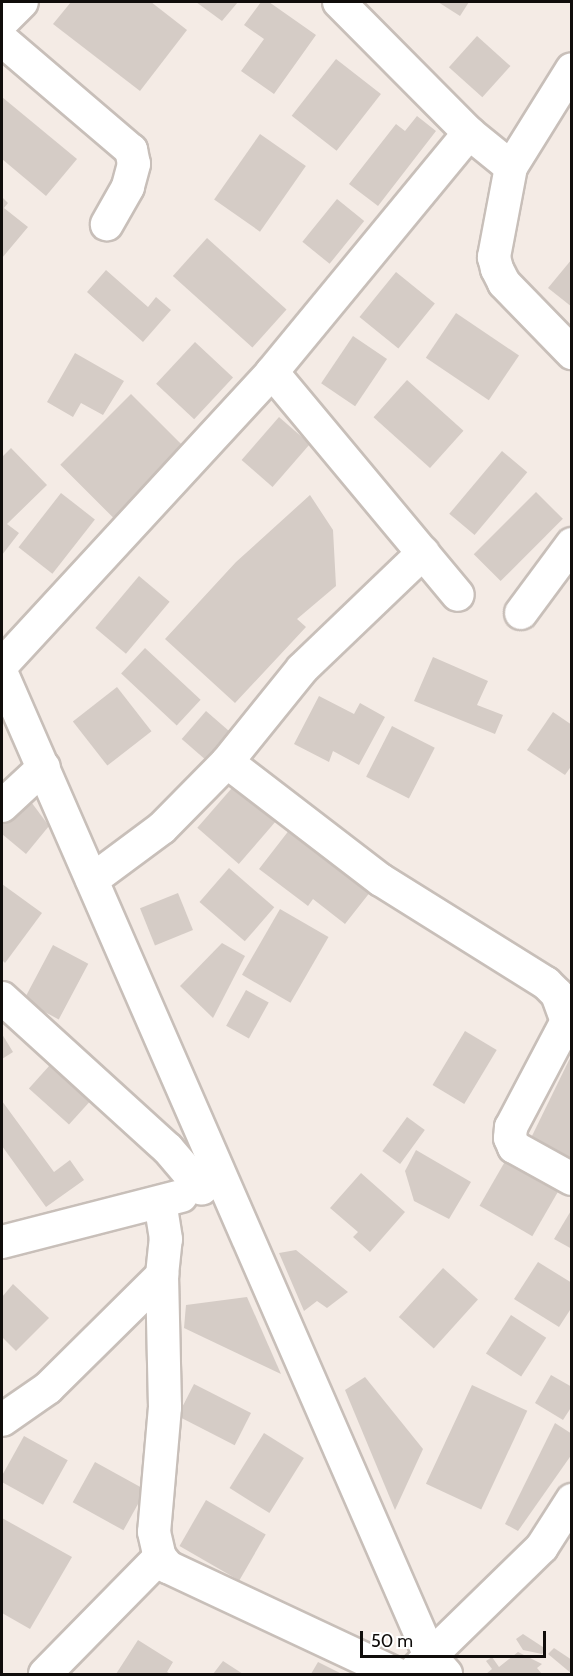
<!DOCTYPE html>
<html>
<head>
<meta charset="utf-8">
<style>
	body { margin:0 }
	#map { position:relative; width:573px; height:1676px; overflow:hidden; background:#f4ebe5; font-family:Cabin,sans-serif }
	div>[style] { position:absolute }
	.building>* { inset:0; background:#d5ccc6; transform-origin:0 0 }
	.roads { filter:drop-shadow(2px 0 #c8bfb9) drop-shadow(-2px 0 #c8bfb9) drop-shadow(0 2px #c8bfb9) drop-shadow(0 -2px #c8bfb9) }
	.minor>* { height:32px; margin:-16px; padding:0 16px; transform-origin:16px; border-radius:16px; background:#fff }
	span { translate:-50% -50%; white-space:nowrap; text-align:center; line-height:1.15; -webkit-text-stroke:4.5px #fff; paint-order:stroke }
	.frame { position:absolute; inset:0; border:3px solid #100d0b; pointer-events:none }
	.scale { position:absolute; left:360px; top:1631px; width:186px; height:27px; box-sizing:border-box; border:3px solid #100d0b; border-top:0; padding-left:8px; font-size:18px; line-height:21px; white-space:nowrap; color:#100d0b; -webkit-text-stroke:4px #fff; paint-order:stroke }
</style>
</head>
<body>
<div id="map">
	<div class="building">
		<i style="clip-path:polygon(71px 2px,151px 2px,187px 30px,140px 91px,53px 24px)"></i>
		<i style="clip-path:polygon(196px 2px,238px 2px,222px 21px)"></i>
		<i style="clip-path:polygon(261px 2px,269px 2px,316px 35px,274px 94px,241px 71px,264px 39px,244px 25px)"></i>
		<i style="clip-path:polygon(438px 2px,469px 2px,460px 16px)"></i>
		<i style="left:477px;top:36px;width:45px;height:42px;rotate:42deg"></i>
		<i style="left:336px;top:59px;width:57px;height:72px;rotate:38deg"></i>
		<i style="clip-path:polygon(2px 97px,77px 159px,46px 196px,2px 159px)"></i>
		<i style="clip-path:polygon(417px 116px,436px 131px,378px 206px,349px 184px,396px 124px,405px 131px)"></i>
		<i style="left:260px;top:134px;width:56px;height:80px;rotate:35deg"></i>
		<i style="clip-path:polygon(2px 197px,8px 203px,4px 208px,28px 227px,2px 258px)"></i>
		<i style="left:337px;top:199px;width:35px;height:55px;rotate:39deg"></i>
		<i style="left:207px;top:238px;width:107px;height:51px;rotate:42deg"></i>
		<i style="clip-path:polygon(572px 259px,572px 307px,548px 288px)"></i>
		<i style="clip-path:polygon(106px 270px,148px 307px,156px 297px,171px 310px,143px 342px,87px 292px)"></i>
		<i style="left:396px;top:272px;width:50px;height:58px;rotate:39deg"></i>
		<i style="left:456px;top:313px;width:76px;height:54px;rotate:34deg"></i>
		<i style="left:353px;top:336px;width:41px;height:57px;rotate:34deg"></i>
		<i style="left:195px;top:342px;width:52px;height:57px;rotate:43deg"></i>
		<i style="clip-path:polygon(75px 353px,124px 381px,103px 415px,81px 403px,73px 417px,47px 402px)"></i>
		<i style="left:407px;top:380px;width:76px;height:50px;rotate:42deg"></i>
		<i style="left:131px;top:394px;width:79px;height:100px;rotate:45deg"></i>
		<i style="left:279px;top:417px;width:41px;height:57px;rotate:41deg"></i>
		<i style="clip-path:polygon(11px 448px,47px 485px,7px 524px,19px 533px,2px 555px,2px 457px)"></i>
		<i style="left:502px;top:451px;width:33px;height:82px;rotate:40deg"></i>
		<i style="left:536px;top:492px;width:38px;height:88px;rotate:45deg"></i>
		<i style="left:61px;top:493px;width:43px;height:69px;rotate:38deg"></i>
		<i style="clip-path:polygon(310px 495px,333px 530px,336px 586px,297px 619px,306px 627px,235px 703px,165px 639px,236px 562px)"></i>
		<i style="left:139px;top:576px;width:40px;height:68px;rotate:40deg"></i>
		<i style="left:145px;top:648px;width:76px;height:35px;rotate:43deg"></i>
		<i style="clip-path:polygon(433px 657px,488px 681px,477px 705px,503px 715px,495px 734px,414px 701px)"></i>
		<i style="left:117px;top:687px;width:56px;height:56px;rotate:52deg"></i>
		<i style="clip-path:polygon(319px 696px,354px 714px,360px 703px,385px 717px,359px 765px,333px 751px,329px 762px,294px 744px)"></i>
		<i style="left:206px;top:711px;width:32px;height:37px;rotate:41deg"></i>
		<i style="clip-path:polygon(553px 712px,572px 725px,572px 765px,565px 775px,527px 750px)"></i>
		<i style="left:392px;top:726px;width:48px;height:57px;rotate:27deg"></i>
		<i style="left:238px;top:781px;width:55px;height:62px;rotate:41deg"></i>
		<i style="clip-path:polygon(23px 791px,49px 826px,26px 854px,2px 834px,2px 814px)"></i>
		<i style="clip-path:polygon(290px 829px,371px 891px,345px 924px,313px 899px,308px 906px,259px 869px)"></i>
		<i style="left:229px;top:868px;width:60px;height:45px;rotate:41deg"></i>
		<i style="clip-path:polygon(2px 884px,42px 913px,5px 963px,2px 960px)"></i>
		<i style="left:178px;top:893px;width:40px;height:41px;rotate:68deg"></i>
		<i style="left:280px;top:909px;width:56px;height:76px;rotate:30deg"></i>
		<i style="clip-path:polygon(222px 943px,245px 956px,213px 1018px,180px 986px)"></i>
		<i style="left:53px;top:945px;width:40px;height:63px;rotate:28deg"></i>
		<i style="left:246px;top:990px;width:26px;height:41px;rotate:29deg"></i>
		<i style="left:465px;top:1031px;width:37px;height:63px;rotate:31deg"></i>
		<i style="clip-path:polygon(2px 1034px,13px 1052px,2px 1059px)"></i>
		<i style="clip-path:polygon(572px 1054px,572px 1160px,530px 1140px)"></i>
		<i style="left:59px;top:1055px;width:54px;height:45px;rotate:42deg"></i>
		<i style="clip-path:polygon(2px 1101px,54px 1172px,70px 1160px,84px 1180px,46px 1207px,2px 1146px)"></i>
		<i style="left:407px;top:1117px;width:22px;height:42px;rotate:36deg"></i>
		<i style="clip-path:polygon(416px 1150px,471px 1182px,449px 1219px,414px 1201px,405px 1171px)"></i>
		<i style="left:507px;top:1158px;width:61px;height:55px;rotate:30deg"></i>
		<i style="clip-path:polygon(361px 1173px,405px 1212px,370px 1252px,353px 1237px,358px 1232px,330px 1208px)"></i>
		<i style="clip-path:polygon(572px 1209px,572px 1249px,554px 1239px)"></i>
		<i style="clip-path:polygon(296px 1250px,348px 1292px,327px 1308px,317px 1301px,304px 1311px,279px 1253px)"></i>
		<i style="clip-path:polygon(538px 1262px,572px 1283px,572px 1307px,559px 1327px,514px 1299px)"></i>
		<i style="left:443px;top:1268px;width:47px;height:66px;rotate:42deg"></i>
		<i style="clip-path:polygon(13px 1284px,49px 1318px,16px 1351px,2px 1337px,2px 1297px)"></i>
		<i style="clip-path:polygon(247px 1297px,281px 1374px,184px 1328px,186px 1305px)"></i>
		<i style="left:511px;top:1315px;width:42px;height:46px;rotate:33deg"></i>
		<i style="clip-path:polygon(551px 1375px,572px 1387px,572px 1406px,563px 1420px,535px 1403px)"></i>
		<i style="clip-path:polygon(365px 1377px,423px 1449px,395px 1510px,345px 1390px)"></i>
		<i style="left:194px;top:1384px;width:64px;height:36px;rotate:27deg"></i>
		<i style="left:472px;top:1385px;width:61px;height:109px;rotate:25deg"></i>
		<i style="clip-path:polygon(555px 1423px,572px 1434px,572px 1454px,518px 1531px,505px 1524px)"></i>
		<i style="left:264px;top:1433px;width:47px;height:65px;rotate:32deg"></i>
		<i style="left:24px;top:1436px;width:50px;height:51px;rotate:29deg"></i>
		<i style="left:95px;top:1462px;width:58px;height:46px;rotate:29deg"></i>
		<i style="left:206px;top:1500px;width:69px;height:53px;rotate:30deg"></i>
		<i style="clip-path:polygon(2px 1518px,72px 1557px,30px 1629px,2px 1613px)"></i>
		<i style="clip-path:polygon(523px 1634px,546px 1649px,542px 1654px,523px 1650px,516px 1639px)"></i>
		<i style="clip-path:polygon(138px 1640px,173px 1662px,167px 1672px,171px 1674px,116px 1674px)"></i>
		<i style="clip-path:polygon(554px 1648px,572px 1660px,572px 1674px,548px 1654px)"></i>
		<i style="clip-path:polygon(518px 1652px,542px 1664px,537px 1668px,542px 1674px,486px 1674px,492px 1669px,486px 1661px,492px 1657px,499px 1667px)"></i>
		<i style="clip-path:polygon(223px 1661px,243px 1674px,213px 1674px)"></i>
		<i style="clip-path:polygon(318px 1662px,342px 1674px,311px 1674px)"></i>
	</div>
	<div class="roads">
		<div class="minor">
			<i style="left:339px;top:2px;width:185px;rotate:45.2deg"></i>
			<i style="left:469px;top:133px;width:54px;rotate:39deg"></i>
			<i style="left:511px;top:167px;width:115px;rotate:-58.1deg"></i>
			<i style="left:2px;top:22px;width:28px;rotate:-45deg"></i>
			<i style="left:2px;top:40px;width:170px;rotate:40.5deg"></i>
			<i style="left:131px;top:150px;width:14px;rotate:78deg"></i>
			<i style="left:134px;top:164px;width:24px;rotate:105deg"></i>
			<i style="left:128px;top:187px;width:43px;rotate:119.6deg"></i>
			<i style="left:511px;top:167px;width:92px;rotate:100.7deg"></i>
			<i style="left:494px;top:257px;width:12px;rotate:76deg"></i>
			<i style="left:497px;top:269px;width:16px;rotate:63deg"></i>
			<i style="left:504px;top:283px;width:98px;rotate:45.8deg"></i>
			<i style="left:272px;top:372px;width:290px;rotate:50.2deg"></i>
			<i style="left:521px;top:613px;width:86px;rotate:-53.5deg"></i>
			<i style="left:2px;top:665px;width:398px;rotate:-47.3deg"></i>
			<i style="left:272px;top:372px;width:310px;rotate:-50.5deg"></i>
			<i style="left:2px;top:674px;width:1071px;rotate:66.45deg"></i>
			<i style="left:430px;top:1656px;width:24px;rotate:48deg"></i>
			<i style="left:227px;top:762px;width:119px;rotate:-51.1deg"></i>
			<i style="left:302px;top:669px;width:168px;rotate:-43.8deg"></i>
			<i style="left:2px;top:806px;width:57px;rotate:-42.9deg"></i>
			<i style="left:92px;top:880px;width:87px;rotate:-36.6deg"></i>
			<i style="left:162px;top:828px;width:93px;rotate:-45.4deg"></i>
			<i style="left:227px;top:762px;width:194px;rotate:37.5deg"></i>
			<i style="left:381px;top:880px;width:195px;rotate:32deg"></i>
			<i style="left:546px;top:983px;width:16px;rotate:45deg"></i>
			<i style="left:557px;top:994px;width:29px;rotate:70deg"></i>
			<i style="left:567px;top:1021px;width:120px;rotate:117.8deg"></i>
			<i style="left:511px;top:1127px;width:11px;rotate:95deg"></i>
			<i style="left:510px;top:1138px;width:10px;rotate:66deg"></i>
			<i style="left:514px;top:1147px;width:66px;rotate:28.9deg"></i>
			<i style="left:2px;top:998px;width:224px;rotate:42.3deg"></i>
			<i style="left:168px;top:1149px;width:52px;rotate:49.6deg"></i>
			<i style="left:2px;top:1242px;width:185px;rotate:-14.4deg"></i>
			<i style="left:162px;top:1275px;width:132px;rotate:88.7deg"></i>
			<i style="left:165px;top:1407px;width:125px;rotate:95deg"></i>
			<i style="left:154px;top:1532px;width:26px;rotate:77deg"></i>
			<i style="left:160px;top:1557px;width:13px;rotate:51deg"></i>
			<i style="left:168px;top:1567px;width:252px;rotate:25.1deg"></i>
			<i style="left:2px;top:1420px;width:56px;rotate:-34.8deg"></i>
			<i style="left:48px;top:1388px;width:161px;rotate:-44.7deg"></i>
			<i style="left:162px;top:1275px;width:36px;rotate:-84deg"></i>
			<i style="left:166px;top:1239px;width:36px;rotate:-99deg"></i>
			<i style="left:416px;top:1670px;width:176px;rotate:-44.3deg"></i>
			<i style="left:542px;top:1547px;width:56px;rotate:-57.4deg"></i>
			<i style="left:45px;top:1674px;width:164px;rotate:-45.5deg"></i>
		</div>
	</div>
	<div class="frame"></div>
	<div class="scale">50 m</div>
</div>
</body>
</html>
